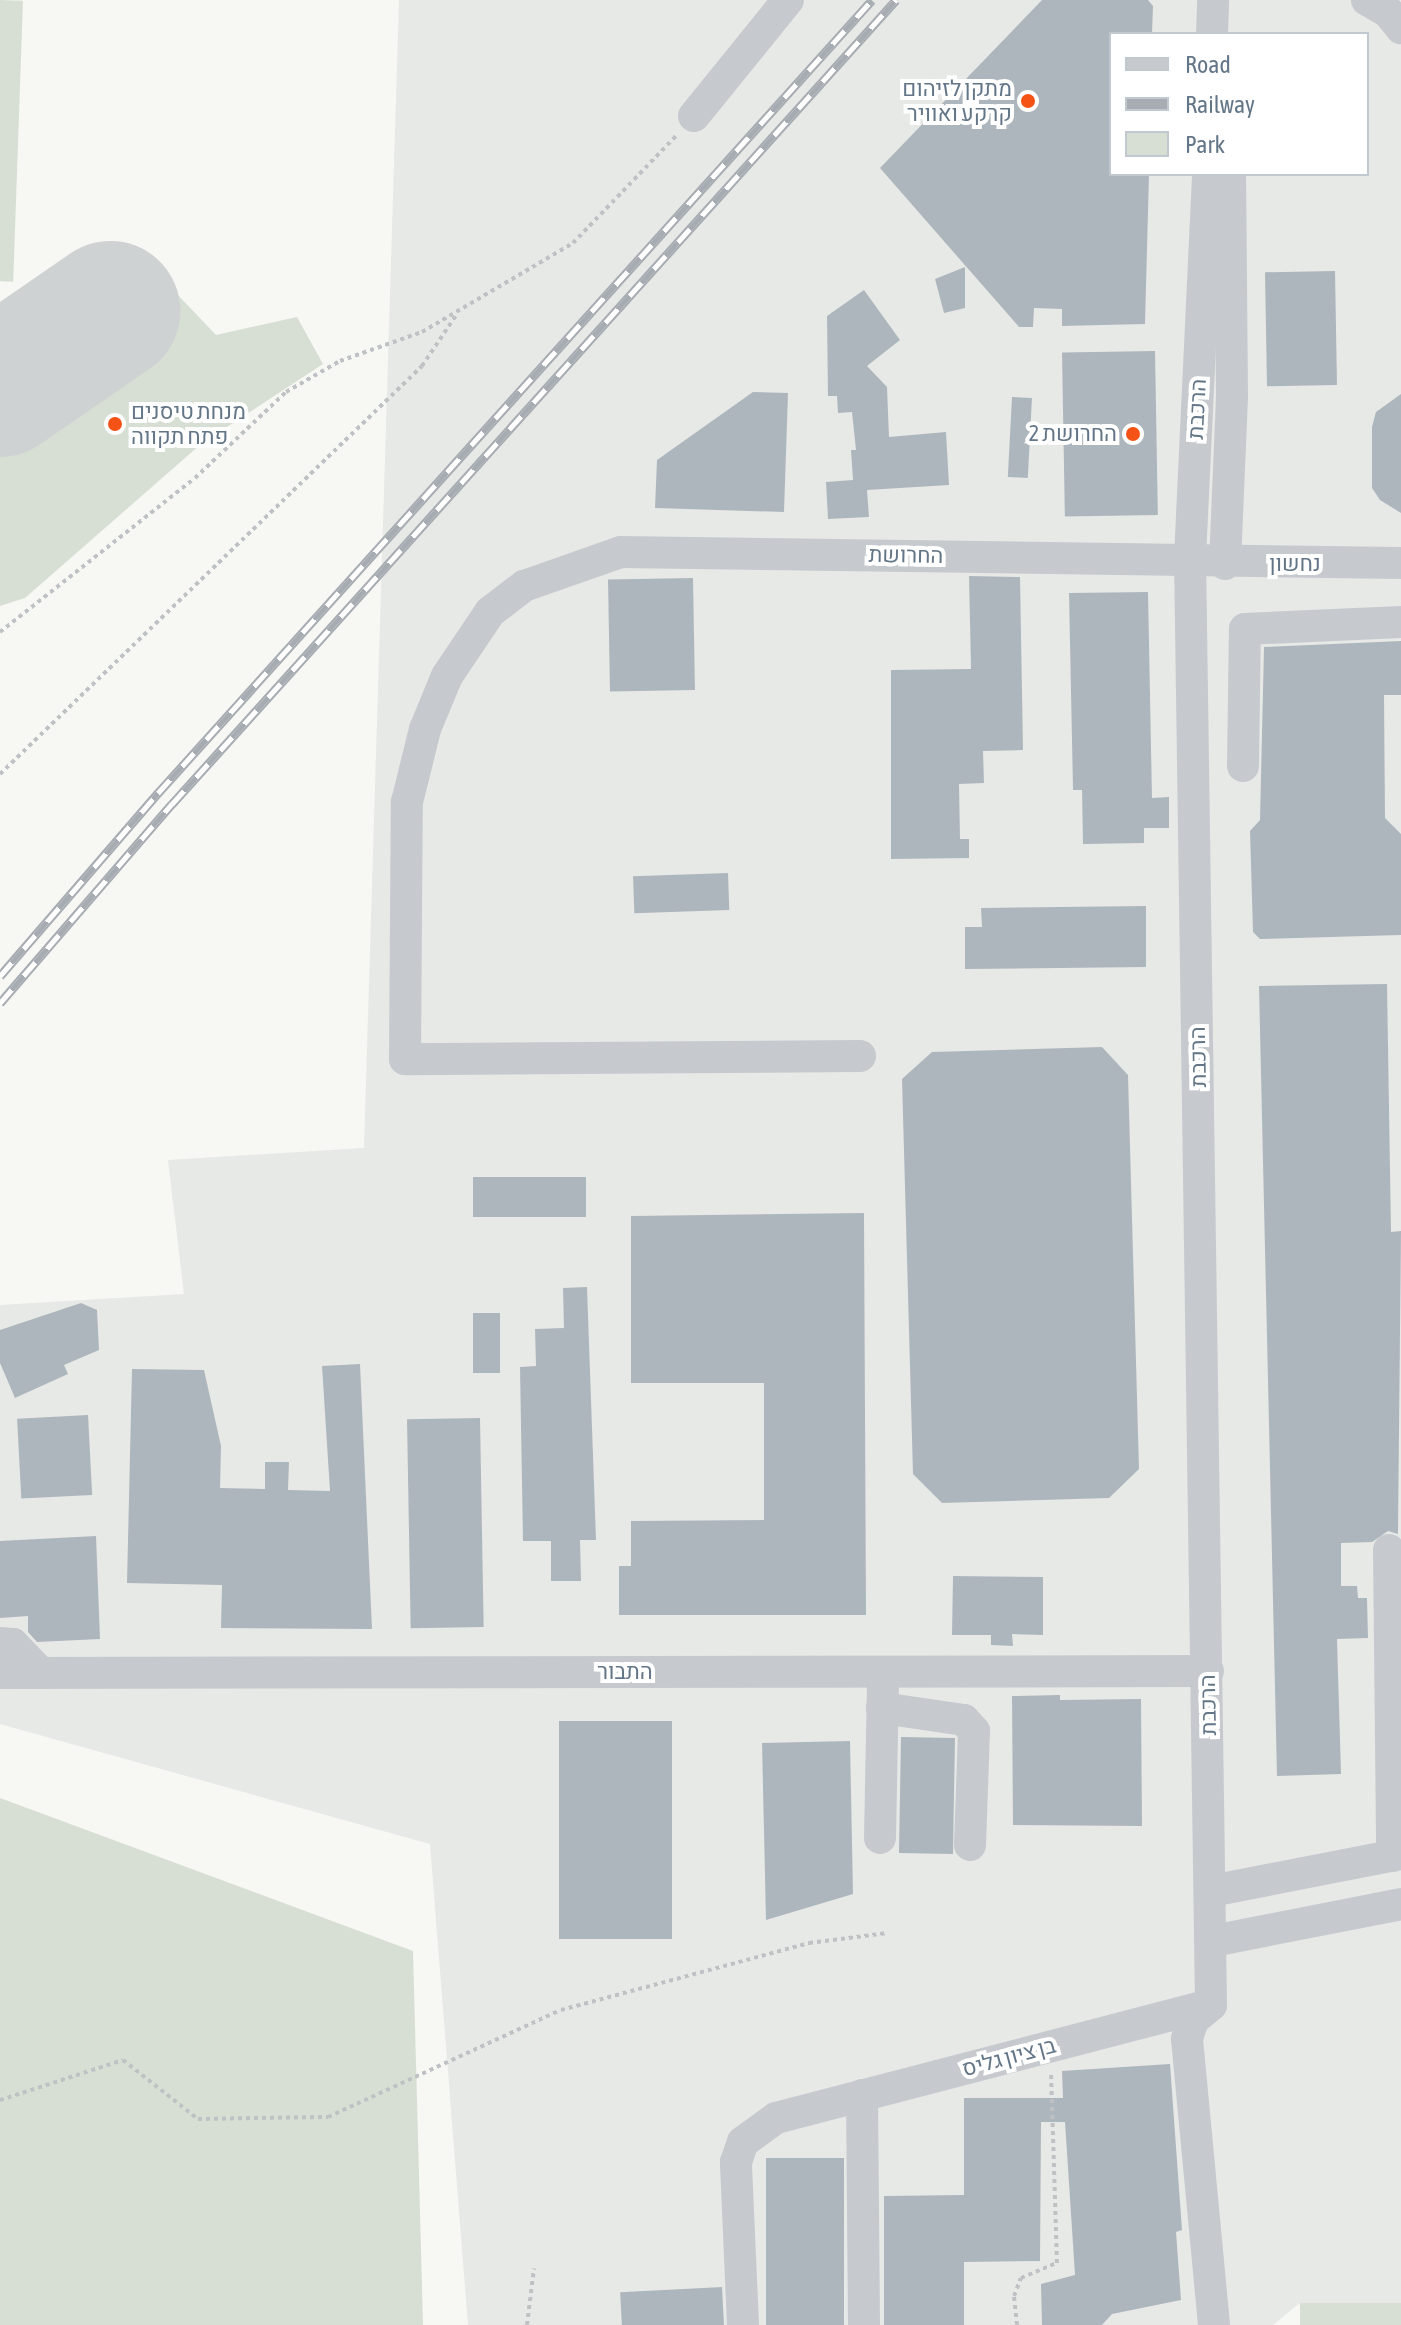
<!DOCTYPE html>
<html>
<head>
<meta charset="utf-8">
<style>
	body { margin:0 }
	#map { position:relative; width:1401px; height:2325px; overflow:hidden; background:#f7f7f3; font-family:"Asap Condensed",Heebo,sans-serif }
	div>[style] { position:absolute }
	.built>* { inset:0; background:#e7e9e7 }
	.green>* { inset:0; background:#d7dfd4; transform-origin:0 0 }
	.runway>* { height:140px; margin:-70px; padding:0 70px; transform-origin:70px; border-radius:70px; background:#ced2d2 }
	.building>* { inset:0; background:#aeb6bd; transform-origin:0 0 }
	.path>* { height:4px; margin-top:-2px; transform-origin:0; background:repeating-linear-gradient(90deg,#bfc2c4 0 4px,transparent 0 8px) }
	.minor>* { height:32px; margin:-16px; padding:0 16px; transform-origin:16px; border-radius:16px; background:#c6cace }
	.rail>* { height:9px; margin-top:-4.5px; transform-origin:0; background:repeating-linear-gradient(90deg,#fff 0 18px,#a6acb2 0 36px); box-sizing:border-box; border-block:2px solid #a6acb2 }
	.dots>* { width:22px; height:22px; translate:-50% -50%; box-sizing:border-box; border:4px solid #fff; border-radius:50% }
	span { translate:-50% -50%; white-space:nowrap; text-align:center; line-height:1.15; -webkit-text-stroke:8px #fff; paint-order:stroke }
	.poi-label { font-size:22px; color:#637688 }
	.right { translate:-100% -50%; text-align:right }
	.left { translate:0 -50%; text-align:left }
	.street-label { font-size:22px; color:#637688 }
	.legend { position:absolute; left:1109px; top:32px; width:260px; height:144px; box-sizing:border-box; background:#fff; border:2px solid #c1c8cf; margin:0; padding:10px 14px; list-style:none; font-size:24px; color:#637688 }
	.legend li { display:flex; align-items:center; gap:16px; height:40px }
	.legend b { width:40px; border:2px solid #c1c8cf }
</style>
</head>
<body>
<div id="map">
	<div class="built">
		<i style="clip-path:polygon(evenodd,399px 0,1401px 0,1401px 2303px,1300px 2303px,1273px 2325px,468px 2325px,430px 1844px,0 1724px,0 1305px,184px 1294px,168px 1160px,364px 1148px,399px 0,1111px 34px,1367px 34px,1367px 174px,1111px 174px,1111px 34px)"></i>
	</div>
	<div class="green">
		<i style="left:0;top:0;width:23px;height:281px;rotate:2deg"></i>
		<i style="clip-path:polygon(134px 249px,216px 335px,297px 317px,323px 364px,201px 444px,25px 598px,0 606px,0 316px,64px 268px)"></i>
		<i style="clip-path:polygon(0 1798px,413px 1951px,423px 2325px,0 2325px)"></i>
		<i style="left:1300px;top:2303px;width:101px;height:23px"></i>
	</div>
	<div class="runway">
		<i style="left:0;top:387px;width:134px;rotate:-34.6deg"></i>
	</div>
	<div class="building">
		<i style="clip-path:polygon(1042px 0,1148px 0,1153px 6px,1152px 34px,1111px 34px,1111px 174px,1149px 174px,1145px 324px,1062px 326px,1062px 309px,1034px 308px,1033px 327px,1019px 327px,880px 168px)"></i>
		<i style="clip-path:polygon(965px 267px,965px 308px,944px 313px,935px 279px)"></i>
		<i style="left:1335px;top:271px;width:114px;height:70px;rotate:89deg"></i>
		<i style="clip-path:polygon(864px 290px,900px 340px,867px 366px,887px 387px,889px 437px,946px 432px,949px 485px,867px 490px,869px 517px,828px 519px,826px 482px,853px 480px,851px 450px,856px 450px,852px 412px,838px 413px,837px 396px,828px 396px,827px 316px)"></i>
		<i style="left:1155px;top:351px;width:164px;height:93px;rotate:89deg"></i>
		<i style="clip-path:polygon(753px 392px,788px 393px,784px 512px,655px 508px,657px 460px)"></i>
		<i style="clip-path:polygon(1401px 394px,1401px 513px,1380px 500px,1372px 488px,1372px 427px,1376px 412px)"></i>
		<i style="left:1012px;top:397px;width:20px;height:80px;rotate:3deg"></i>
		<i style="clip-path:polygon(969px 576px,1020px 577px,1023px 750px,983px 751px,984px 783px,959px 784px,960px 839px,969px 839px,969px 858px,891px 859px,891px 670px,971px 669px)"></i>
		<i style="left:693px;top:578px;width:112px;height:85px;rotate:89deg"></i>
		<i style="clip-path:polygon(1148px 592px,1152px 798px,1169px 797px,1169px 828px,1144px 828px,1144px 843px,1083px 844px,1082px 790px,1073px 790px,1069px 593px)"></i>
		<i style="clip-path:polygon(1401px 641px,1401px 695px,1384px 695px,1385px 818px,1401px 834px,1401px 935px,1260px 939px,1253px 932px,1250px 831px,1260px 820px,1264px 647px)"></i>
		<i style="left:728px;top:873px;width:37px;height:95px;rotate:88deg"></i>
		<i style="clip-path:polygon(1146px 906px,1146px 967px,965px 969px,965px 927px,982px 927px,981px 908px)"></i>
		<i style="clip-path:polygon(1387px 984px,1391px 1232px,1401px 1231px,1398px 1534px,1388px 1531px,1372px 1542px,1341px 1543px,1341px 1586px,1357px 1586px,1358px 1598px,1367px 1598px,1368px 1638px,1337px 1639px,1341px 1774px,1277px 1776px,1259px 986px)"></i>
		<i style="clip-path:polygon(1102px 1047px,1128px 1075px,1139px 1469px,1109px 1498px,942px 1503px,913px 1474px,902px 1079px,932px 1052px)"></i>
		<i style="left:586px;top:1177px;width:40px;height:113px;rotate:90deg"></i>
		<i style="clip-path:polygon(864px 1213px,866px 1615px,619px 1615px,619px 1566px,631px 1566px,631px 1521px,764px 1520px,764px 1383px,631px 1383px,631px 1216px)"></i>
		<i style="clip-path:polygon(587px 1287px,596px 1540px,580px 1540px,581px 1581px,551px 1581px,551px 1541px,523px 1541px,520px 1367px,536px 1366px,535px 1329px,564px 1328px,563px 1288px)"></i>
		<i style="clip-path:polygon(81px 1303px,97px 1310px,99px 1350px,64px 1365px,68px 1374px,15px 1398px,0 1363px,0 1330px)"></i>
		<i style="left:473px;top:1313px;width:27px;height:60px"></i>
		<i style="clip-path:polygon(360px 1364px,372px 1629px,221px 1628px,222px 1585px,127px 1583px,132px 1369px,204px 1370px,221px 1446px,220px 1488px,265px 1489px,265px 1462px,289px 1462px,288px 1490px,330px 1491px,322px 1366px)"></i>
		<i style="left:88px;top:1415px;width:80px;height:71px;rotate:87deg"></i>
		<i style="left:480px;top:1418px;width:209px;height:73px;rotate:89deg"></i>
		<i style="clip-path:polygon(96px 1536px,100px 1639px,37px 1642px,28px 1632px,28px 1616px,0 1618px,0 1541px)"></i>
		<i style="clip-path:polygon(953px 1576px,1043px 1577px,1043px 1635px,1012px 1634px,1013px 1646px,991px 1645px,991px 1635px,952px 1635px)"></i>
		<i style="clip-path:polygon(1060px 1695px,1060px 1700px,1141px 1699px,1142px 1826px,1013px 1825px,1012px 1696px)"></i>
		<i style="left:672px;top:1721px;width:218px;height:113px;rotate:90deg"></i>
		<i style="left:901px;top:1737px;width:54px;height:116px;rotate:1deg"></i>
		<i style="clip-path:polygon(850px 1741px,853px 1894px,766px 1920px,762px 1743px)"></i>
		<i style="clip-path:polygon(1170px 2064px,1182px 2230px,1176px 2232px,1181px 2300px,1112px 2314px,1102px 2325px,1042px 2325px,1041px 2284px,1075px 2275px,1065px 2122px,1041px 2122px,1040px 2261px,964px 2262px,964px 2325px,884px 2325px,884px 2196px,964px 2195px,964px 2098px,1063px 2098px,1062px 2071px)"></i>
		<i style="left:766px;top:2158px;width:78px;height:167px"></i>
		<i style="left:722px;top:2287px;width:38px;height:102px;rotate:87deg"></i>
	</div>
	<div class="path">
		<i style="left:0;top:632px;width:248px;rotate:-38.3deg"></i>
		<i style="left:195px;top:478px;width:125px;rotate:-43.4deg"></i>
		<i style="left:286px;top:392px;width:62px;rotate:-29.9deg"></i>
		<i style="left:340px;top:361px;width:87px;rotate:-19.5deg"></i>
		<i style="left:422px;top:332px;width:175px;rotate:-30.5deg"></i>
		<i style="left:573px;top:243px;width:151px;rotate:-46.1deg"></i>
		<i style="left:0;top:774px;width:587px;rotate:-44.03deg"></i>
		<i style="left:422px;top:366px;width:63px;rotate:-56.1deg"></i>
		<i style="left:0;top:2100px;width:129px;rotate:-18deg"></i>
		<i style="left:123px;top:2060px;width:95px;rotate:38.2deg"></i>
		<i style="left:198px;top:2119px;width:130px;rotate:-0.9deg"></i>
		<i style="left:328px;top:2117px;width:256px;rotate:-24.7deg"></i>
		<i style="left:561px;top:2010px;width:257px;rotate:-15.1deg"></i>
		<i style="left:809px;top:1943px;width:79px;rotate:-7.3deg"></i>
		<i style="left:527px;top:2325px;width:57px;rotate:-83deg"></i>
		<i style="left:1017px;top:2325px;width:29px;rotate:-96deg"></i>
		<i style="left:1014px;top:2296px;width:19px;rotate:-69deg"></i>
		<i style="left:1021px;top:2278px;width:39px;rotate:-23deg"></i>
		<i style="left:1057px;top:2263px;width:190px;rotate:-91.8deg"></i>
	</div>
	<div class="minor">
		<i style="left:1367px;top:0;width:24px;rotate:30deg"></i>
		<i style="left:1388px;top:12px;width:21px;rotate:51deg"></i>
		<i style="left:1212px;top:34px;width:34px;rotate:-88deg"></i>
		<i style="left:694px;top:116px;width:149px;rotate:-51deg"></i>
		<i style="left:1225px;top:564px;width:168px;rotate:-87.6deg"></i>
		<i style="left:1232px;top:396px;width:222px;rotate:-90.5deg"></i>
		<i style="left:1243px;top:766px;width:137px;rotate:-89.2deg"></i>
		<i style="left:1245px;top:629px;width:156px;rotate:-2.6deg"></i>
		<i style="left:860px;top:1056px;width:455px;rotate:179.6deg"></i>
		<i style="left:405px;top:1059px;width:257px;rotate:-89.6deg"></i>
		<i style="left:407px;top:802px;width:75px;rotate:-76.1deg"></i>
		<i style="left:425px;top:729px;width:57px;rotate:-67.5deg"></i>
		<i style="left:447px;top:676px;width:77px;rotate:-56.1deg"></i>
		<i style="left:490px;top:612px;width:43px;rotate:-37.4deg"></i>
		<i style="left:524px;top:586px;width:103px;rotate:-19.3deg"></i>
		<i style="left:621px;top:552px;width:780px;rotate:0.81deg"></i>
		<i style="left:1389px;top:1550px;width:306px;rotate:89.4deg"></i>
		<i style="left:0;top:1643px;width:13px;rotate:4deg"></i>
		<i style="left:13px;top:1644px;width:40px;rotate:46deg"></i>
		<i style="left:0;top:1673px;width:1208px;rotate:-0.09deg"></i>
		<i style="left:882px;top:1708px;width:83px;rotate:8.3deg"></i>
		<i style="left:964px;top:1720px;width:15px;rotate:48deg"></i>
		<i style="left:974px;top:1731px;width:114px;rotate:92deg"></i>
		<i style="left:880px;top:1838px;width:151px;rotate:-88.9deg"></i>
		<i style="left:1211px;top:1891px;width:194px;rotate:-11deg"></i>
		<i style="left:1213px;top:1941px;width:192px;rotate:-11.1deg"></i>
		<i style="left:1211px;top:2005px;width:23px;rotate:140deg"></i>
		<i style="left:1193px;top:2020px;width:20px;rotate:108deg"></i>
		<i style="left:1187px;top:2039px;width:287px;rotate:84.6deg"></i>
		<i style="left:862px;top:2095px;width:230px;rotate:89.5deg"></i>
		<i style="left:743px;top:2325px;width:163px;rotate:-92.5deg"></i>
		<i style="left:736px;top:2162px;width:21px;rotate:-71deg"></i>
		<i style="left:743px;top:2142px;width:41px;rotate:-36deg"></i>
		<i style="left:776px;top:2118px;width:449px;rotate:-14.6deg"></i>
		<i style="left:1211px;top:2005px;width:1447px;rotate:-90.83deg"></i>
		<i style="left:1190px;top:558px;width:384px;rotate:-87.3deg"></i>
	</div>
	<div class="rail">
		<i style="left:0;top:976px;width:242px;rotate:-49.2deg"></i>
		<i style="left:158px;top:793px;width:1067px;rotate:-48deg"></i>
		<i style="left:0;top:1003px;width:263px;rotate:-49.2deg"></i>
		<i style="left:172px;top:804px;width:1082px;rotate:-48deg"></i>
	</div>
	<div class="dots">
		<i style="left:1028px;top:101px;background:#f55315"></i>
		<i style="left:115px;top:424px;background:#f55315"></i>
		<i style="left:1133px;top:434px;background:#f55315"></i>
	</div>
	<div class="poi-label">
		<span class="right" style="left:1012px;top:101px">מתקן לזיהום<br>קרקע ואוויר</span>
		<span class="left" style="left:131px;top:424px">מנחת טיסנים<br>פתח תקווה</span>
		<span class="right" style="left:1117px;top:434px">החרושת 2</span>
	</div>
	<div class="street-label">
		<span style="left:1197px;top:409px;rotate:-87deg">הרכבת</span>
		<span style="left:906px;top:555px;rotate:1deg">החרושת</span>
		<span style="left:1295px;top:564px">נחשון</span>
		<span style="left:1198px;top:1057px;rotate:-91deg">הרכבת</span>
		<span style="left:625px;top:1672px">התבור</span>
		<span style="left:1208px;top:1705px;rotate:-91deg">הרכבת</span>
		<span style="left:1009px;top:2057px;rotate:-15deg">בן ציון גליס</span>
	</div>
	<ul class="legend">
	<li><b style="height:10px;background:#c6cace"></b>Road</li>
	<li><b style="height:10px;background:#a6acb2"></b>Railway</li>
	<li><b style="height:22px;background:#d7dfd4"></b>Park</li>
	</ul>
</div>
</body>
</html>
